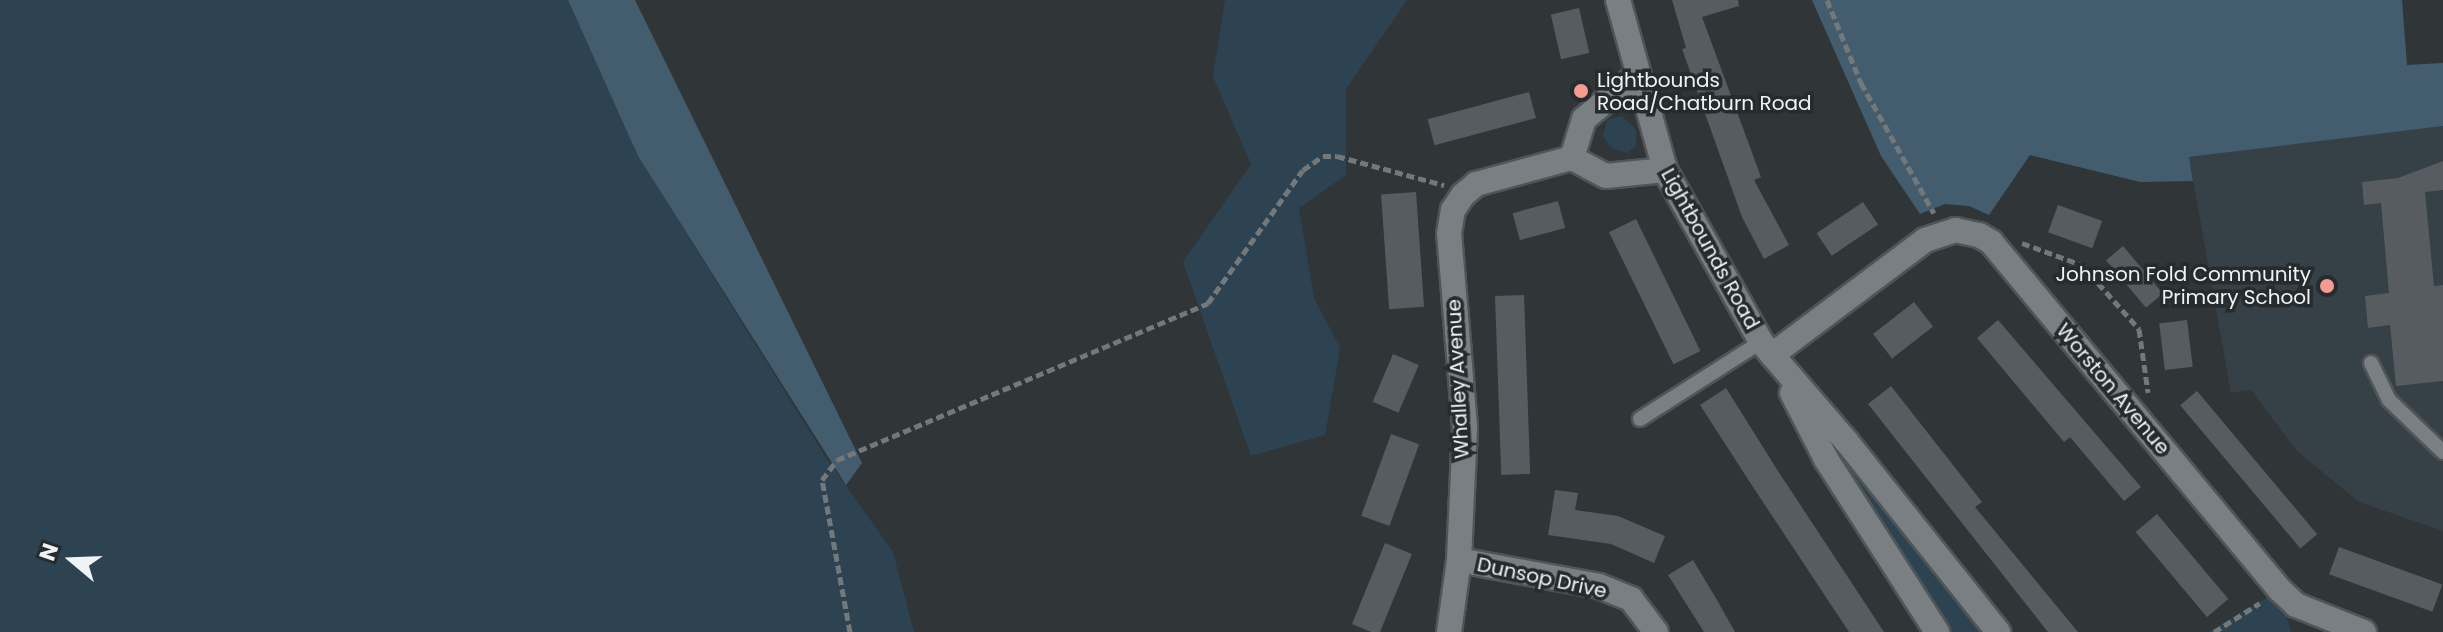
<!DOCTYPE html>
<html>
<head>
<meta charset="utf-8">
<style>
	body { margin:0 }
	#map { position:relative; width:2443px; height:632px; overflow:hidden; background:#303538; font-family:Poppins,sans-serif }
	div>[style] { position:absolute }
	.built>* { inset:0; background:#354047 }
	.green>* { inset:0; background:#2d4352 }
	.forest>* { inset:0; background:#445d6e }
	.building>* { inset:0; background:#575c60; transform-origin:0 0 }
	.path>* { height:5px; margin-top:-2.5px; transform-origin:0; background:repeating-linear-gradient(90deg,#73787a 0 8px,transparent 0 12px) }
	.roads { filter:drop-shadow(2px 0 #505557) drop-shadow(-2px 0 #505557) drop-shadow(0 2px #505557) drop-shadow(0 -2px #505557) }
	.service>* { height:14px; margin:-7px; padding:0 7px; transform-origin:7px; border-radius:7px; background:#7a7f83 }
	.minor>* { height:24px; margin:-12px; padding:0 12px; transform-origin:12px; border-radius:12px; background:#7a7f83 }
	.dots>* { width:22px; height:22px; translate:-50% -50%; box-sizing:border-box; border:4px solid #262b2e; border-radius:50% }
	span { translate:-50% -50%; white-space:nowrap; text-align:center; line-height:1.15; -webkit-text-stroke:7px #262b2e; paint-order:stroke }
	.poi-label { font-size:20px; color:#eff3f5 }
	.left { translate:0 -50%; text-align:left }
	.right { translate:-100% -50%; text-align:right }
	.street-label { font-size:20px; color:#eff3f5 }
	.north { position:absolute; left:32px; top:520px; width:80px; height:80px; -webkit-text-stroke:6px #262b2e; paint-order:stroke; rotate:289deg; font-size:22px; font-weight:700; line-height:32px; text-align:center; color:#eff3f5 }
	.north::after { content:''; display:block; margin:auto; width:28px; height:36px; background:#eff3f5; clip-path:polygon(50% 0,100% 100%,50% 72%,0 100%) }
</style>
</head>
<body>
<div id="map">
	<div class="built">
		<i style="clip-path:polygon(2443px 126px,2443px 531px,2359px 502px,2296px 450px,2251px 390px,2231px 393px,2189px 157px)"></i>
	</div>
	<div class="green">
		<i style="clip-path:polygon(0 0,568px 0,638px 156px,825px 456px,893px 552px,914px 632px,0 632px)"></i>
		<i style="clip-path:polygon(1225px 0,1407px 0,1346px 89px,1346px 175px,1299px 208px,1314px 298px,1340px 348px,1325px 435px,1251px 456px,1183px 262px,1251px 164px,1213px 77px)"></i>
		<i style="clip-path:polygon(1622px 116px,1636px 130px,1636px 146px,1627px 153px,1610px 147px,1603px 136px,1607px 120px)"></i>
		<i style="clip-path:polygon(1836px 443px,1927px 559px,1981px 632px,1949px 632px,1921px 584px,1831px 448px)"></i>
		<i style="clip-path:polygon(2280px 590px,2291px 632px,2208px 632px)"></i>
	</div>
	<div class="forest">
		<i style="clip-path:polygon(568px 0,635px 0,862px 463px,846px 485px,638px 156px)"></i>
		<i style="clip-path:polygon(1812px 0,2402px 0,2407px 65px,2443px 63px,2443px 126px,2189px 157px,2193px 181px,2140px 182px,2030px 155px,1989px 215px,1969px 206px,1945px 204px,1920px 214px,1881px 156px)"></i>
	</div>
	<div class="building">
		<i style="clip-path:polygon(1672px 0,1738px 0,1739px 6px,1702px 17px,1761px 177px,1754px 180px,1789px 245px,1764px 259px,1742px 217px,1682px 49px,1686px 48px)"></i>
		<i style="left:1579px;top:8px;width:46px;height:29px;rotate:77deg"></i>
		<i style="left:1529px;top:92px;width:27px;height:105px;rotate:75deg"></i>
		<i style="clip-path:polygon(2443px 161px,2443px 190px,2425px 192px,2434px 286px,2443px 285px,2443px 381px,2396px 386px,2390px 325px,2368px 328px,2365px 296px,2389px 293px,2381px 203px,2364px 205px,2362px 182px,2398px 178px)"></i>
		<i style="left:1416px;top:192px;width:115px;height:35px;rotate:86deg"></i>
		<i style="left:1558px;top:201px;width:28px;height:47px;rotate:75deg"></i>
		<i style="left:1863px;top:202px;width:27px;height:56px;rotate:56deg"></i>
		<i style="left:2058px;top:205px;width:47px;height:29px;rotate:20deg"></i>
		<i style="left:1636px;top:219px;width:147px;height:30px;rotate:64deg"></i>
		<i style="left:2123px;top:246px;width:62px;height:22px;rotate:50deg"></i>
		<i style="left:1524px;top:295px;width:179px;height:29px;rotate:88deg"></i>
		<i style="left:1914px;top:302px;width:31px;height:52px;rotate:52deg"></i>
		<i style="clip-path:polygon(1998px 320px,2141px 487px,2124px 501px,2070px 437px,2064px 442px,1977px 338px)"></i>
		<i style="left:2187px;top:320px;width:47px;height:28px;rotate:83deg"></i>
		<i style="left:1393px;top:354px;width:28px;height:52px;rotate:23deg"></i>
		<i style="clip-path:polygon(1891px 386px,1982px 502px,1975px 507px,2078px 632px,2048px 632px,1868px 404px)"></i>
		<i style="clip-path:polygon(1726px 388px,1778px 471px,1884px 632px,1849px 632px,1753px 487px,1700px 405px)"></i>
		<i style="left:2197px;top:391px;width:187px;height:22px;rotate:50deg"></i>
		<i style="left:1391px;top:434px;width:30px;height:87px;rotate:20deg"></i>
		<i style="clip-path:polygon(1555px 490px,1578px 493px,1575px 510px,1618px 516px,1665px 536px,1654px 563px,1611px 544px,1548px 535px)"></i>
		<i style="left:2157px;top:514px;width:111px;height:28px;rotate:50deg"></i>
		<i style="clip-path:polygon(1385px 543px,1412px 554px,1380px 632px,1371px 632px,1352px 624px)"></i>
		<i style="left:2339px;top:547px;width:110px;height:29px;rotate:20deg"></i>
		<i style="clip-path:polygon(1693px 560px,1717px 600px,1735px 632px,1704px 632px,1668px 575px)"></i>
	</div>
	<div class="path">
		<i style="left:1827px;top:0;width:90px;rotate:67.7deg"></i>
		<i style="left:1861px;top:83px;width:149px;rotate:60.7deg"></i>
		<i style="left:2022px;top:243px;width:64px;rotate:20.1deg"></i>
		<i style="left:2082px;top:265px;width:86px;rotate:48.3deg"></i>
		<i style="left:2139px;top:329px;width:64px;rotate:81.9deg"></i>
		<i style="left:850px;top:632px;width:155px;rotate:-100.4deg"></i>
		<i style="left:822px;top:480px;width:25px;rotate:-53deg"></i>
		<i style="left:837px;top:460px;width:403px;rotate:-22.9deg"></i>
		<i style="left:1208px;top:303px;width:163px;rotate:-54.5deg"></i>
		<i style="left:1303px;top:170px;width:24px;rotate:-35deg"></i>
		<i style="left:1323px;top:156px;width:14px"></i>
		<i style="left:1337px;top:156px;width:111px;rotate:15.2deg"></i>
		<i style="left:2214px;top:632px;width:54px;rotate:-32.2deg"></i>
	</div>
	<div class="roads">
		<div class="service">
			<i style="left:2371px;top:363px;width:41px;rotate:64.1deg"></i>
			<i style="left:2389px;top:400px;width:75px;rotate:43.9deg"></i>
			<i style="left:1640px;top:419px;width:143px;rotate:-32.5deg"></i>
		</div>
		<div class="minor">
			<i style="left:1618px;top:0;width:176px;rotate:74.5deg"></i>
			<i style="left:1665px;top:170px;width:197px;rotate:60.8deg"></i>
			<i style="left:1761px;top:342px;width:132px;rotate:49.3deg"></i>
			<i style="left:1847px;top:442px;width:243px;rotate:51.5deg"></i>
			<i style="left:1572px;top:158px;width:41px;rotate:-72.9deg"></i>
			<i style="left:1584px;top:119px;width:69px;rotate:-39.7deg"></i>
			<i style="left:1772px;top:355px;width:191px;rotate:-36.9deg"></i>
			<i style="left:1925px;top:240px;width:32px;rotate:-18deg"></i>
			<i style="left:1955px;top:230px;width:25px;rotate:12deg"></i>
			<i style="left:1979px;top:235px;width:14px;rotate:30deg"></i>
			<i style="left:1991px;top:242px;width:452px;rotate:50.3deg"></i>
			<i style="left:2280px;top:590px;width:22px;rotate:43deg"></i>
			<i style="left:2296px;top:605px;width:73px;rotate:21.7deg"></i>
			<i style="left:1792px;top:393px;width:74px;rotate:62.7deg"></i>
			<i style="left:1826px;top:459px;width:206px;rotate:57.3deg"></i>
			<i style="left:1459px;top:560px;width:142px;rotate:10.5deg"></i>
			<i style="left:1599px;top:586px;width:35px;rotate:22deg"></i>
			<i style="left:1631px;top:599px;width:41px;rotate:52.9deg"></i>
			<i style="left:1449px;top:632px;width:73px;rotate:-82.1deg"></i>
			<i style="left:1459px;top:560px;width:133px;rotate:-87.4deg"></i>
			<i style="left:1465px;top:427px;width:194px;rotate:-94.7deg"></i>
			<i style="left:1449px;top:234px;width:24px;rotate:-81deg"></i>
			<i style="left:1453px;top:210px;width:18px;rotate:-56deg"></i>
			<i style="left:1463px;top:195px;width:17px;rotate:-40deg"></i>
			<i style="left:1476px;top:184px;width:99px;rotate:-15.2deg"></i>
			<i style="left:1572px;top:158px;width:38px;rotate:28deg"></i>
			<i style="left:1606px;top:176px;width:59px;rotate:-5.8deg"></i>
		</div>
	</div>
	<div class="dots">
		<i style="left:1581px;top:91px;background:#f59c92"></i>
		<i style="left:2327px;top:286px;background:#f59c92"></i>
	</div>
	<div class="poi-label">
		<span class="left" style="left:1597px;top:92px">Lightbounds<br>Road/Chatburn Road</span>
		<span class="right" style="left:2311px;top:286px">Johnson Fold Community<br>Primary School</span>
	</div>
	<div class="street-label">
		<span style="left:1710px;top:249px;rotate:61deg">Lightbounds Road</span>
		<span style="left:1458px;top:379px;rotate:-93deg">Whalley Avenue</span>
		<span style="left:2113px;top:389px;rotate:50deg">Worston Avenue</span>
		<span style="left:1542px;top:578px;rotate:12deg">Dunsop Drive</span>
	</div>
	<div class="north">N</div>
</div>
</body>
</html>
